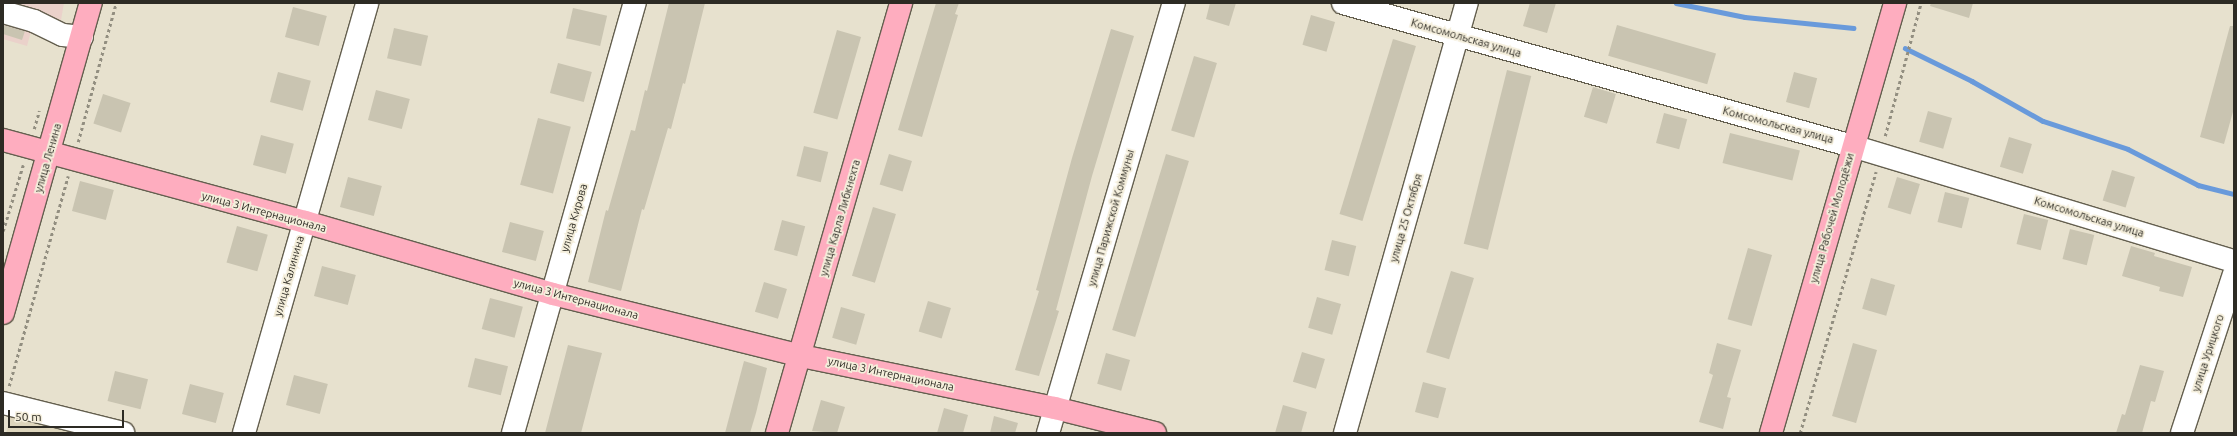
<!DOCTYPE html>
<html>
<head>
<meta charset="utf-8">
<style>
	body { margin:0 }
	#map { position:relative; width:2237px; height:436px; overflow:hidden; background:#e7e1ce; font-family:Ubuntu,sans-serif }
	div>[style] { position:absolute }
	.built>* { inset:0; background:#ded6bd }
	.industrial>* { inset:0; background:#ead1ca }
	.stream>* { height:4.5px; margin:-2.25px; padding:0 2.25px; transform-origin:2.25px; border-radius:2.25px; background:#699adb }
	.building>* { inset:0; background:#c9c4b1; transform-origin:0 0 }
	.path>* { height:2.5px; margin-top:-1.25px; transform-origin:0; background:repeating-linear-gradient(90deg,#928e80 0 3px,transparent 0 6px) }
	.roads { filter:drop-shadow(1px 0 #645f4f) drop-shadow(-1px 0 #645f4f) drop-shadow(0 1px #645f4f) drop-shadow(0 -1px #645f4f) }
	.minor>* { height:22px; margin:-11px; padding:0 11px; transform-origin:11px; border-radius:11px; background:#fff }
	.major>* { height:22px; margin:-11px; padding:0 11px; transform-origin:11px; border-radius:11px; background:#feadbf }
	span { translate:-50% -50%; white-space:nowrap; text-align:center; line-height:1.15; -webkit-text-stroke:3.5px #f4eedb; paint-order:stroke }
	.street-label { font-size:11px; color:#2d2b24 }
	.frame { position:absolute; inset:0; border:4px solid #2d2b24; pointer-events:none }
	.scale { position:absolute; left:8px; top:410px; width:116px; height:18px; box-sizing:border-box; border:2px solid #2d2b24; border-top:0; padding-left:5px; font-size:12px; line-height:14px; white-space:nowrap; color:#2d2b24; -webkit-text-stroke:3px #f4eedb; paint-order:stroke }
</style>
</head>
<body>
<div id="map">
	<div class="built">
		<i style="clip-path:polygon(12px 410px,93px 433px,6px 433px)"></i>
	</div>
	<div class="industrial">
		<i style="clip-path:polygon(3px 3px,64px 3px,61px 20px,36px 13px,27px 46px,3px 39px)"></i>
	</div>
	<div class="stream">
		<i style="left:1676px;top:3px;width:70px;rotate:11.5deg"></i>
		<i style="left:1745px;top:17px;width:109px;rotate:5.8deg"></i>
		<i style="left:1905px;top:48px;width:75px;rotate:26.2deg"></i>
		<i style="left:1972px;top:81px;width:81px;rotate:29.4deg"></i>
		<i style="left:2043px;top:121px;width:89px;rotate:18.2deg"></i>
		<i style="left:2128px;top:149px;width:79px;rotate:27.2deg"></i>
		<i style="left:2198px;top:185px;width:37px;rotate:14deg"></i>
	</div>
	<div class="building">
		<i style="clip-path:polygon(669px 3px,705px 3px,685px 84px,683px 83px,671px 129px,668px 128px,644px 210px,642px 209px,621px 291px,588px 282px,606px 210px,608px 211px,631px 130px,635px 131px,645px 90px,647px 91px)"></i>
		<i style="clip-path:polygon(936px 3px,959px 3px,955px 14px,958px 15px,922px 137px,898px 130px)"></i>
		<i style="clip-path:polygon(1210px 3px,1236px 3px,1229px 26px,1206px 19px)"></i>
		<i style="clip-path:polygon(1530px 3px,1556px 3px,1547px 33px,1523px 26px)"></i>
		<i style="clip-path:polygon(1931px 3px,1973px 3px,1969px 18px,1930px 6px)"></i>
		<i style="left:293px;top:7px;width:35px;height:31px;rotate:15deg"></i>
		<i style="left:573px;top:8px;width:35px;height:31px;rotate:13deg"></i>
		<i style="left:1311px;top:15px;width:25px;height:31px;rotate:16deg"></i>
		<i style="clip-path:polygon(3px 25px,25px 31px,22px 40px,3px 34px)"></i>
		<i style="left:1617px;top:25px;width:103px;height:32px;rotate:16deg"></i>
		<i style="clip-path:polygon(2230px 26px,2234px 26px,2234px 108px,2224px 144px,2200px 137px)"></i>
		<i style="left:394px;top:28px;width:35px;height:31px;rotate:13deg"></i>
		<i style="clip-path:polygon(1111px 29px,1134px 36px,1092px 176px,1056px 310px,1059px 311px,1039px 376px,1015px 370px,1039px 291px,1036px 290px,1072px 158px)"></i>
		<i style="left:837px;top:30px;width:25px;height:86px;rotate:16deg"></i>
		<i style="left:1393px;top:39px;width:24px;height:183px;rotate:17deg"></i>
		<i style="left:1194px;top:56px;width:24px;height:78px;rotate:17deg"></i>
		<i style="left:558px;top:63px;width:35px;height:31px;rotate:15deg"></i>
		<i style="left:1507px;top:70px;width:25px;height:179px;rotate:14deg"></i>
		<i style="left:278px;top:72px;width:34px;height:31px;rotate:15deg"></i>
		<i style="left:1794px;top:72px;width:24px;height:31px;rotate:15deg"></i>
		<i style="left:1593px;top:87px;width:24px;height:31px;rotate:17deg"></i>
		<i style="left:376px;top:90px;width:35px;height:31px;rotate:15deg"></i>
		<i style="left:103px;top:94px;width:29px;height:31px;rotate:18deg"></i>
		<i style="left:1928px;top:111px;width:25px;height:32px;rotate:16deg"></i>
		<i style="left:1664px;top:113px;width:24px;height:31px;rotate:15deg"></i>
		<i style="left:538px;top:118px;width:34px;height:69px;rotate:15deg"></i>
		<i style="left:1730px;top:133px;width:72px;height:31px;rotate:14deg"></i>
		<i style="left:261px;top:135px;width:34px;height:31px;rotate:15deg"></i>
		<i style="left:2009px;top:137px;width:24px;height:31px;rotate:17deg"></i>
		<i style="left:804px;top:146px;width:25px;height:31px;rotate:14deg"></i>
		<i style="left:889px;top:154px;width:24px;height:32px;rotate:17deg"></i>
		<i style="left:1166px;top:154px;width:24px;height:184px;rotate:17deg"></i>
		<i style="left:2112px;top:170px;width:24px;height:32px;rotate:17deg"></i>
		<i style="left:348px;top:177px;width:35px;height:31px;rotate:15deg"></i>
		<i style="left:1897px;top:177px;width:24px;height:32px;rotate:17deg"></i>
		<i style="left:80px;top:181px;width:35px;height:31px;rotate:15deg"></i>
		<i style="left:1945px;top:192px;width:25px;height:31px;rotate:14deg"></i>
		<i style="left:873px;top:207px;width:24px;height:72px;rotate:17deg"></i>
		<i style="left:2024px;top:214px;width:25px;height:31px;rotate:14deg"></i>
		<i style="left:782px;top:220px;width:24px;height:31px;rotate:15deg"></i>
		<i style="left:510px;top:222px;width:35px;height:31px;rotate:15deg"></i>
		<i style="left:237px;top:226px;width:32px;height:38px;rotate:16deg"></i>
		<i style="left:2070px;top:229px;width:25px;height:31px;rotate:14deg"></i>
		<i style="left:1332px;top:240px;width:25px;height:31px;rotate:14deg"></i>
		<i style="clip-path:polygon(2131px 246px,2155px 253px,2154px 256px,2192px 267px,2183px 297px,2159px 291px,2160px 287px,2122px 276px)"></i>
		<i style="left:1748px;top:248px;width:25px;height:74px;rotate:16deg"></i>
		<i style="left:322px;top:266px;width:35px;height:31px;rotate:15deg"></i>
		<i style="left:1451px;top:271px;width:24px;height:85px;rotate:17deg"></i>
		<i style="left:1871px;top:278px;width:25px;height:32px;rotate:16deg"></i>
		<i style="left:764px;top:282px;width:24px;height:31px;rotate:17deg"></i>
		<i style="left:1317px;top:297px;width:25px;height:32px;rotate:16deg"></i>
		<i style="left:490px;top:298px;width:34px;height:32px;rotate:15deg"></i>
		<i style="left:928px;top:301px;width:24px;height:32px;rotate:17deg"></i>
		<i style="left:841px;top:307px;width:25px;height:32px;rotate:16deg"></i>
		<i style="clip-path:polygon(1717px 343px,1741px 350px,1727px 397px,1731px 398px,1723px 429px,1699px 422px,1713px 375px,1709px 373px)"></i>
		<i style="left:1853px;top:343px;width:25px;height:76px;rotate:16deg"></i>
		<i style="clip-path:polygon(568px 345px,602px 353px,594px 383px,581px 433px,545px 433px)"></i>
		<i style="left:1302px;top:352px;width:24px;height:31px;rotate:17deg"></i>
		<i style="left:1106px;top:353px;width:25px;height:32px;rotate:16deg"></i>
		<i style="left:475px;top:358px;width:34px;height:30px;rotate:14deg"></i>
		<i style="clip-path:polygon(744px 361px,767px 368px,756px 413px,750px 433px,725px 433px)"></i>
		<i style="clip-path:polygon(2140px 365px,2164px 371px,2155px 402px,2151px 401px,2142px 433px,2116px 433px,2122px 414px,2125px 415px)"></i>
		<i style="left:115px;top:371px;width:34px;height:31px;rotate:14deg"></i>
		<i style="left:294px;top:375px;width:35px;height:31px;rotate:15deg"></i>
		<i style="left:1423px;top:382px;width:24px;height:31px;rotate:15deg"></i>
		<i style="left:190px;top:384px;width:35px;height:31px;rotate:15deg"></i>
		<i style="clip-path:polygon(821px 400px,845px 407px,837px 433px,812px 431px)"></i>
		<i style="clip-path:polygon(1283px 405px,1307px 412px,1301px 433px,1275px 433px)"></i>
		<i style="clip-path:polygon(944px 408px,968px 415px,963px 433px,937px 433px)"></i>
		<i style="clip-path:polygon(994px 416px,1018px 423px,1015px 433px,990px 433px)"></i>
	</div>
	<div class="path">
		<i style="left:34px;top:129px;width:19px;rotate:-74deg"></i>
		<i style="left:1885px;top:136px;width:138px;rotate:-74.9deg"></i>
		<i style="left:78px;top:142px;width:144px;rotate:-74.7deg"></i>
		<i style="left:3px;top:231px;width:69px;rotate:-73.1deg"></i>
		<i style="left:9px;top:386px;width:218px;rotate:-74.3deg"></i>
		<i style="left:1800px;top:433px;width:272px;rotate:-73.8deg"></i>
	</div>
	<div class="roads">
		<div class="minor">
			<i style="left:1343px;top:3px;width:529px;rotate:15.69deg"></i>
			<i style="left:1852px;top:146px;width:399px;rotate:16.8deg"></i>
			<i style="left:3px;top:12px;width:32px;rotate:16deg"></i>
			<i style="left:34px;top:21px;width:32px;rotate:26deg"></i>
			<i style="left:63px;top:35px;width:19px;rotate:6deg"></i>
			<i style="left:3px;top:403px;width:124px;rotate:14deg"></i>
			<i style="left:244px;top:433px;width:447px;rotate:-74deg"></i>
			<i style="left:513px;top:433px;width:447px;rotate:-74.2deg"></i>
			<i style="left:1048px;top:433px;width:448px;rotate:-73.7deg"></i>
			<i style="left:1345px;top:433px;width:447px;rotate:-74.2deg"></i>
			<i style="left:2182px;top:433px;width:167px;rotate:-71.9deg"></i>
		</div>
		<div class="major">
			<i style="left:3px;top:140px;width:313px;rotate:15.2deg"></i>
			<i style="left:305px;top:222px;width:258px;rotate:16.2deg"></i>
			<i style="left:553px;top:294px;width:256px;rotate:14deg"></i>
			<i style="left:801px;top:356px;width:259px;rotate:11.6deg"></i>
			<i style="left:1055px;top:408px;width:103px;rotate:14deg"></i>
			<i style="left:3px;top:313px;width:322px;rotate:-74.2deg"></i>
			<i style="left:777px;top:433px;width:448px;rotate:-73.9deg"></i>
			<i style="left:1771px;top:433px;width:448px;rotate:-73.9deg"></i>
		</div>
	</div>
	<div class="street-label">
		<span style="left:1466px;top:38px;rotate:16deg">Комсомольская улица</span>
		<span style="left:1778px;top:125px;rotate:15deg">Комсомольская улица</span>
		<span style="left:48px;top:158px;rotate:-74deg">улица Ленина</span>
		<span style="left:264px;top:212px;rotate:15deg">улица 3 Интернационала</span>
		<span style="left:2089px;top:217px;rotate:17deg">Комсомольская улица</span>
		<span style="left:574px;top:218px;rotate:-74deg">улица Кирова</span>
		<span style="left:840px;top:218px;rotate:-74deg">улица Карла Либкнехта</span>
		<span style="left:1111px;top:218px;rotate:-74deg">улица Парижской Коммуны</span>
		<span style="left:1406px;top:218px;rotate:-74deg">улица 25 Октября</span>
		<span style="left:1832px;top:218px;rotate:-74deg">улица Рабочей Молодёжи</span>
		<span style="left:289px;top:276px;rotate:-74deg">улица Калинина</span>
		<span style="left:576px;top:299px;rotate:15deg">улица 3 Интернационала</span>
		<span style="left:2208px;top:353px;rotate:-72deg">улица Урицкого</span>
		<span style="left:891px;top:374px;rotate:12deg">улица 3 Интернационала</span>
	</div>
	<div class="frame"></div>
	<div class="scale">50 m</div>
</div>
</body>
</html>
